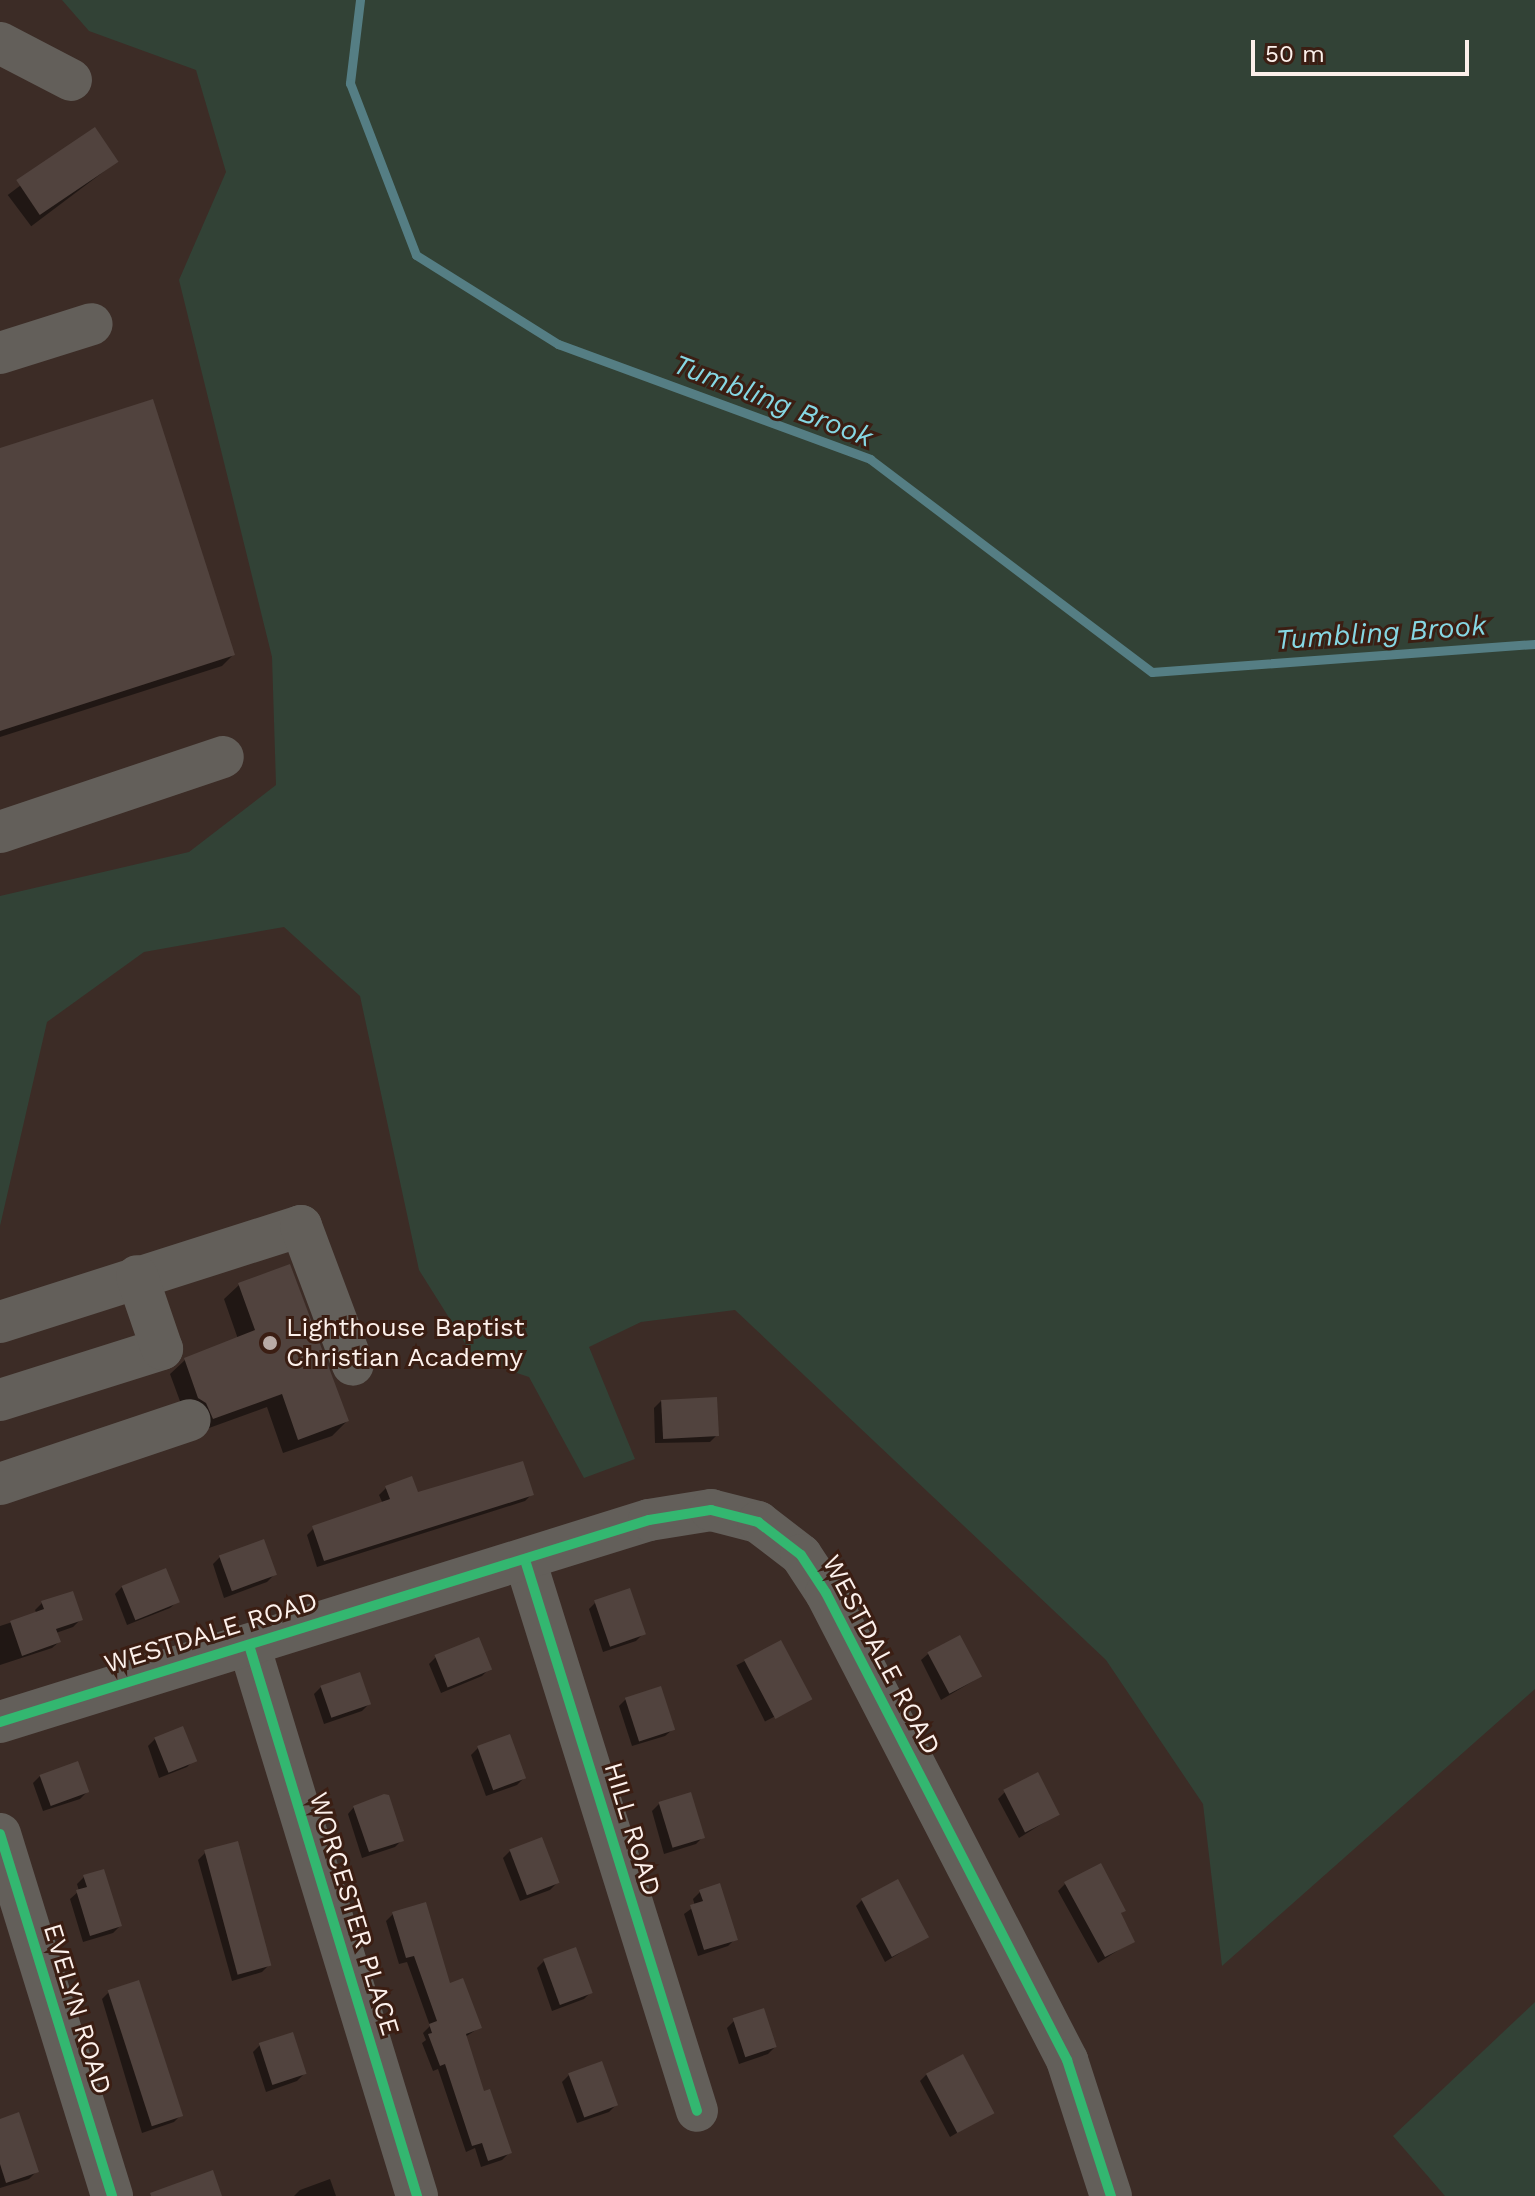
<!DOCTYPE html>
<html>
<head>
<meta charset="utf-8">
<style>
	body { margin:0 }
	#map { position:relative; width:1535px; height:2196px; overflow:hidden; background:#3c2c26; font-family:"Work Sans",sans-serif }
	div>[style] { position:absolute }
	.green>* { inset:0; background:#324236 }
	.shadow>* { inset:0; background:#0007; transform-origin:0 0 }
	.stream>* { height:9px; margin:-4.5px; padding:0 4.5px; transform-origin:4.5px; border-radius:4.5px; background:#557e84 }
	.building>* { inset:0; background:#51433e; transform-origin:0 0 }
	.minor>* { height:42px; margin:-21px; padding:0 21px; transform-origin:21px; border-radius:21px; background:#635f5a }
	.cycleway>* { height:10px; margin:-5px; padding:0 5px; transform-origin:5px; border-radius:5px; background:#33b770 }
	.dots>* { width:22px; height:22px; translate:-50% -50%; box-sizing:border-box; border:4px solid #3b1e13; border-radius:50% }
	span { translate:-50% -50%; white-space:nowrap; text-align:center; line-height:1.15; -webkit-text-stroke:6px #3b1e13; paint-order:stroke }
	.poi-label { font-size:26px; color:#fcf0eb }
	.left { translate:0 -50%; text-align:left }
	.street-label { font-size:26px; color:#fcf0eb }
	.water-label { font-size:28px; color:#86d7e3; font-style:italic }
	.scale { position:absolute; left:1251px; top:40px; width:218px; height:36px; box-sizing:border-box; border:4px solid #fcf0eb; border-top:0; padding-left:10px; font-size:24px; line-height:28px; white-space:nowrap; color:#fcf0eb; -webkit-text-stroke:6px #3b1e13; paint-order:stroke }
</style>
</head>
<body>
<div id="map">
	<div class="green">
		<i style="clip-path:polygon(62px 0,1535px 0,1535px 1689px,1222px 1966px,1203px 1804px,1106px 1660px,735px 1310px,641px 1322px,589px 1347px,635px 1459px,584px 1478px,529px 1377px,475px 1359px,419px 1270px,360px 996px,284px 927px,144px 952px,47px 1022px,0 1226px,0 896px,189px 852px,276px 785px,272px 657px,179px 280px,226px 172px,196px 70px,89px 31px)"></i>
		<i style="clip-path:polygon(1535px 2002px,1535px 2196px,1445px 2196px,1393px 2136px)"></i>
	</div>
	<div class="shadow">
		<i style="left:94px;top:130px;width:39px;height:108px;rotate:53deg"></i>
		<i style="clip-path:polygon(0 450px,233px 655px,222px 666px,0 737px)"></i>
		<i style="clip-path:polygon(239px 1285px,347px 1421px,332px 1436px,283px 1453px,267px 1407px,198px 1432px,184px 1412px,170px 1374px,185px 1360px,238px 1339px,224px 1299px)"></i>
		<i style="clip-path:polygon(661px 1401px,717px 1435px,710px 1442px,655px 1443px,654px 1408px)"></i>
		<i style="clip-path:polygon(386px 1488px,416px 1495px,532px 1494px,525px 1501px,317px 1567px,307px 1535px,314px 1528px,383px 1504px,379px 1495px)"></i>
		<i style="clip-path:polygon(220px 1557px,274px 1575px,267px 1582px,224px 1598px,213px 1564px)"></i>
		<i style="clip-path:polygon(122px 1587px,177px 1602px,170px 1608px,127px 1625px,115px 1594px)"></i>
		<i style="clip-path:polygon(596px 1602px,643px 1634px,636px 1641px,603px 1652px,589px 1609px)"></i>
		<i style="clip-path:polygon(42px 1603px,80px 1620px,73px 1627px,56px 1633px,59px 1642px,52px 1648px,0 1665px,0 1626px,37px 1614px,35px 1610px)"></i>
		<i style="left:780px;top:1643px;width:63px;height:49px;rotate:63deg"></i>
		<i style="clip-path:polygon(928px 1654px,980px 1677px,941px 1700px,921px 1660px)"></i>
		<i style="clip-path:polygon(436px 1657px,489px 1669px,482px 1676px,441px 1693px,429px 1664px)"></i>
		<i style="clip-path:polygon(321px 1687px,369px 1704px,362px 1711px,324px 1724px,314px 1694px)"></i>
		<i style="clip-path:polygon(626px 1699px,672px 1730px,665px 1736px,632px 1746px,619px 1706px)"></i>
		<i style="clip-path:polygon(155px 1739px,194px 1760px,187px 1767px,159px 1778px,148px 1746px)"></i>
		<i style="clip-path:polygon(478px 1748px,524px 1778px,517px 1785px,486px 1796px,471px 1755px)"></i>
		<i style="clip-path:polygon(40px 1776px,87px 1792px,80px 1799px,43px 1811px,33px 1783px)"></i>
		<i style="clip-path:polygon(1005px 1792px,1058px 1814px,1019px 1838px,998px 1799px)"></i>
		<i style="clip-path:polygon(690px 1795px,703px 1837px,696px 1844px,664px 1854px,652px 1811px,659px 1804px)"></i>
		<i style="clip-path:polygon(354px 1807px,402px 1840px,395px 1847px,362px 1858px,348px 1814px)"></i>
		<i style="clip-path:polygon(510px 1851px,557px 1883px,550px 1890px,520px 1901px,503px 1858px)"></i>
		<i style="clip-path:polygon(205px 1853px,269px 1965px,262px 1972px,232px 1981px,198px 1860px)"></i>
		<i style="clip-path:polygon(84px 1877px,120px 1926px,113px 1933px,83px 1942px,70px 1899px,79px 1891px,77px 1884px)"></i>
		<i style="clip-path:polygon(1065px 1884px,1123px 1911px,1119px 1915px,1133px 1941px,1098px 1963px,1058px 1891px)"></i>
		<i style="clip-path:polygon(700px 1892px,735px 1939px,728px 1946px,698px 1956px,684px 1914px,695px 1906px,693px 1899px)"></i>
		<i style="clip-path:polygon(863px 1899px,926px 1937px,885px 1962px,856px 1906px)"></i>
		<i style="clip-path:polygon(393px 1914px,479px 2028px,465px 2037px,483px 2093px,509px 2153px,502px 2160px,481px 2167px,475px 2148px,466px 2152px,438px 2069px,433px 2071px,422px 2043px,426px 2040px,423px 2033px,430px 2026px,407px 1962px,399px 1964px,386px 1921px)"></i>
		<i style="clip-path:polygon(575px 1949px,591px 1992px,584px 1999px,552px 2011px,537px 1968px,544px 1961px)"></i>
		<i style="clip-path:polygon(109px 1992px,181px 2115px,174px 2122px,142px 2133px,102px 1999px)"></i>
		<i style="clip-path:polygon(734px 2021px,775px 2047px,768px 2054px,739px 2064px,727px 2028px)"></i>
		<i style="clip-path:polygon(260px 2045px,304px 2074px,297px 2081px,266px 2092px,253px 2052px)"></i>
		<i style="clip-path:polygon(927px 2074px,992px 2112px,950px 2137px,920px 2081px)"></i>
		<i style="clip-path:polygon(569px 2075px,616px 2105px,609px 2112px,577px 2123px,562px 2082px)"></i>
		<i style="clip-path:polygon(0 2121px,36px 2172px,29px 2179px,0 2188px)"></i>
		<i style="clip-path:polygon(330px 2179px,336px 2196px,294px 2196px,300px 2190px)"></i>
	</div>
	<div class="stream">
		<i style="left:360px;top:0;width:84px;rotate:96.9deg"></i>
		<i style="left:350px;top:83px;width:184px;rotate:69deg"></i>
		<i style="left:416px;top:255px;width:168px;rotate:32.1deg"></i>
		<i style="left:558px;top:344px;width:333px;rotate:20.2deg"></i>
		<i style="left:870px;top:459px;width:353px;rotate:37.1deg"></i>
		<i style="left:1152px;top:672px;width:384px;rotate:-4.2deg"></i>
	</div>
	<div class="building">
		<i style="left:95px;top:127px;width:42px;height:95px;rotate:56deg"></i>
		<i style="clip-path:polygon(153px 399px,235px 655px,0 731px,0 448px)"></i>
		<i style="clip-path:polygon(290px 1264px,349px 1421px,298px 1440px,282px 1394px,213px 1419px,206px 1403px,198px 1398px,184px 1358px,255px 1330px,238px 1283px)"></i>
		<i style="left:717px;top:1397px;width:39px;height:56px;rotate:87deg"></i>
		<i style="clip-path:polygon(523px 1461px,534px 1495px,324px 1561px,312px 1526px,390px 1499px,385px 1486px,412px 1476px,418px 1492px)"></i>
		<i style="left:264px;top:1539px;width:38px;height:48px;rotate:70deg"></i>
		<i style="left:166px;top:1568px;width:37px;height:48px;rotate:68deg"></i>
		<i style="left:630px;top:1588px;width:49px;height:38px;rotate:71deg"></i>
		<i style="clip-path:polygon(73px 1591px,83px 1620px,56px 1629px,61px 1642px,22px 1656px,10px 1621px,44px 1609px,41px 1601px)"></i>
		<i style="left:960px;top:1635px;width:47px;height:37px;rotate:62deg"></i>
		<i style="left:479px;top:1637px;width:35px;height:48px;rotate:68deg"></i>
		<i style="left:781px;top:1640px;width:67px;height:42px;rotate:62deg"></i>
		<i style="left:360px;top:1672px;width:34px;height:42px;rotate:71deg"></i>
		<i style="left:661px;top:1686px;width:46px;height:38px;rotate:72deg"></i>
		<i style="left:183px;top:1726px;width:38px;height:31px;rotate:68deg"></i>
		<i style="left:510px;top:1734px;width:47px;height:35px;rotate:70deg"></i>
		<i style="left:78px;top:1761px;width:33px;height:41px;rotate:70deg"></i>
		<i style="left:1038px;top:1772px;width:48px;height:39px;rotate:63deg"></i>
		<i style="left:691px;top:1792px;width:48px;height:34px;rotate:73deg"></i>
		<i style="clip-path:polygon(384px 1794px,389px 1795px,404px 1841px,369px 1852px,353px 1806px)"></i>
		<i style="left:542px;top:1837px;width:49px;height:35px;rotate:69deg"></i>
		<i style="left:238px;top:1841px;width:129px;height:35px;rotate:75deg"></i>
		<i style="clip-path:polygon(1101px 1863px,1126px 1911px,1121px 1913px,1135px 1942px,1105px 1957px,1064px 1882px)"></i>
		<i style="clip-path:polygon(104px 1869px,122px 1926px,90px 1936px,76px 1890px,87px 1887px,83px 1875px)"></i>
		<i style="left:898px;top:1879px;width:66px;height:42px;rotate:62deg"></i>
		<i style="clip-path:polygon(720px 1883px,738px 1940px,704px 1950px,690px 1905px,703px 1901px,699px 1890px)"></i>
		<i style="clip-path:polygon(426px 1902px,450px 1983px,463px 1978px,482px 2028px,466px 2034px,484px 2091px,490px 2089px,512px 2153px,488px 2161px,482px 2143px,472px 2146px,445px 2064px,440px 2066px,428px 2034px,432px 2033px,429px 2024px,437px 2021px,414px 1956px,406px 1958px,392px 1912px)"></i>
		<i style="left:576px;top:1947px;width:49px;height:35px;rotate:70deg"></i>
		<i style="left:139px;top:1980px;width:143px;height:33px;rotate:72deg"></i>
		<i style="left:764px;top:2008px;width:41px;height:33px;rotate:72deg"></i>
		<i style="left:293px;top:2032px;width:44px;height:36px;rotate:72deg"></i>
		<i style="left:963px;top:2054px;width:67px;height:42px;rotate:62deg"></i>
		<i style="left:602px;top:2061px;width:47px;height:36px;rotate:70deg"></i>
		<i style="clip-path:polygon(19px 2112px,39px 2172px,6px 2183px,0 2164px,0 2119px)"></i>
		<i style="clip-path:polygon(213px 2170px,222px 2196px,151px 2196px,150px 2193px)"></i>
	</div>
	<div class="minor">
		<i style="left:0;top:43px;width:80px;rotate:27.5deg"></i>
		<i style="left:0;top:353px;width:96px;rotate:-17.5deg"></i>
		<i style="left:0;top:832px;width:235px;rotate:-18.6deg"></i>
		<i style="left:0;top:1322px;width:316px;rotate:-17.7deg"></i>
		<i style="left:301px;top:1226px;width:148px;rotate:69.5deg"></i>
		<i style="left:0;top:1400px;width:170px;rotate:-17.5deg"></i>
		<i style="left:162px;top:1349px;width:77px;rotate:-108.9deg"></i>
		<i style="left:0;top:1484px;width:200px;rotate:-18.6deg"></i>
		<i style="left:525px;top:1560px;width:577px;rotate:72.66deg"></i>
		<i style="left:249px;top:1645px;width:576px;rotate:73.04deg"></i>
		<i style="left:0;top:1722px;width:680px;rotate:-17.29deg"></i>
		<i style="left:649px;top:1520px;width:63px;rotate:-9.2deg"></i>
		<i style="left:711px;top:1510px;width:49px;rotate:14.3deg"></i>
		<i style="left:758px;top:1522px;width:54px;rotate:37.5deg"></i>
		<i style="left:801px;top:1555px;width:45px;rotate:56.7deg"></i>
		<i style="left:826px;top:1593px;width:526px;rotate:62.7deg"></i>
		<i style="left:1067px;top:2060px;width:143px;rotate:72.1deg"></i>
		<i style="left:0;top:1834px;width:379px;rotate:72.8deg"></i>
	</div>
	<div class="cycleway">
		<i style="left:525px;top:1560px;width:577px;rotate:72.66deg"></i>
		<i style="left:249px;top:1645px;width:576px;rotate:73.04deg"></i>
		<i style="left:0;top:1722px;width:680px;rotate:-17.29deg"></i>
		<i style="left:649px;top:1520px;width:63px;rotate:-9.2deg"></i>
		<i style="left:711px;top:1510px;width:49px;rotate:14.3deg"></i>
		<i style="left:758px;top:1522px;width:54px;rotate:37.5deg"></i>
		<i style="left:801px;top:1555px;width:45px;rotate:56.7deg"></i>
		<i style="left:826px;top:1593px;width:526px;rotate:62.7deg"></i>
		<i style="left:1067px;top:2060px;width:143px;rotate:72.1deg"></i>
		<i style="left:0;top:1834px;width:379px;rotate:72.8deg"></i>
	</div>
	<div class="dots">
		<i style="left:270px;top:1343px;background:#b9aba6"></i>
	</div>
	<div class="poi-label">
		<span class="left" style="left:286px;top:1343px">Lighthouse Baptist<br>Christian Academy</span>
	</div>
	<div class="street-label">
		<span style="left:211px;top:1633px;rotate:-17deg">WESTDALE ROAD</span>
		<span style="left:881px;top:1655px;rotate:62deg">WESTDALE ROAD</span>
		<span style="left:632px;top:1829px;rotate:73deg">HILL ROAD</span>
		<span style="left:354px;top:1914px;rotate:73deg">WORCESTER PLACE</span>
		<span style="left:77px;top:2009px;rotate:73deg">EVELYN ROAD</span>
	</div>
	<div class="water-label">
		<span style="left:773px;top:401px;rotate:21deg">Tumbling Brook</span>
		<span style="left:1381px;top:633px;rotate:-4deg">Tumbling Brook</span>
	</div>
	<div class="scale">50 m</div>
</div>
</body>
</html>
